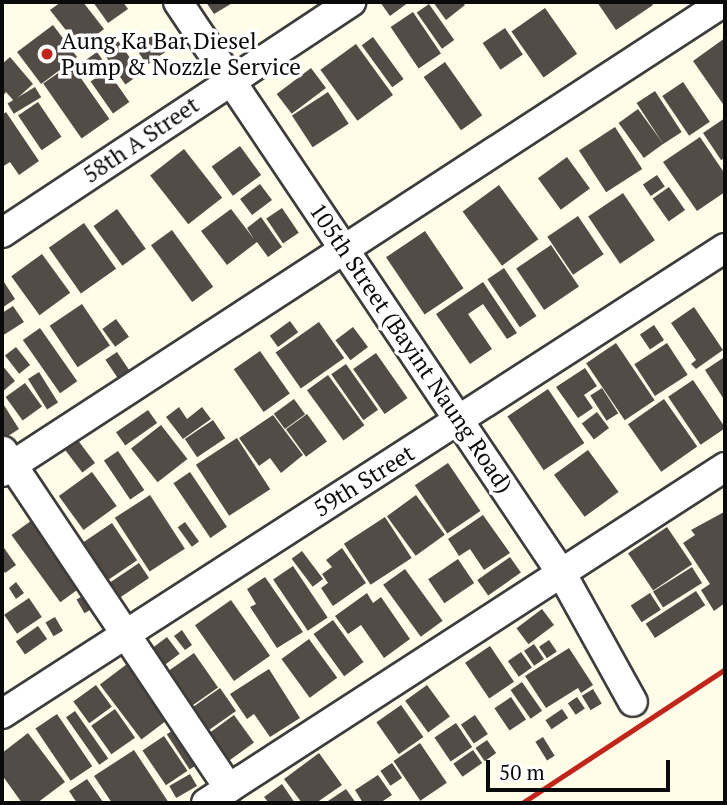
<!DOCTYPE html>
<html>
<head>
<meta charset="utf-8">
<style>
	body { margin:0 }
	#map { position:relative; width:727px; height:805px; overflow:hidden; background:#fffde7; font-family:"PT Serif",serif }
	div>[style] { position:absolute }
	.building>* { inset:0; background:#534c46; transform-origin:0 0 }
	.roads { filter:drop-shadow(2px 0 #3d3d3d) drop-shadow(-2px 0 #3d3d3d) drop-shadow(0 2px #3d3d3d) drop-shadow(0 -2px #3d3d3d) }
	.minor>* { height:28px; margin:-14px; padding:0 14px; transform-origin:14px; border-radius:14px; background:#fff }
	.rail>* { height:5px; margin:-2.5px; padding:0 2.5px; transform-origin:2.5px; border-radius:2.5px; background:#c32419 }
	.dots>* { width:19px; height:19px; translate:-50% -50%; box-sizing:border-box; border:4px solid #fff; border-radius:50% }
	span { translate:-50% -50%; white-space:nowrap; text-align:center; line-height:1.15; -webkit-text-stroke:7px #fff; paint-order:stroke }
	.poi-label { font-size:23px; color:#0a0a0a }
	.left { translate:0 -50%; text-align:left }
	.street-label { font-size:23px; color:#0a0a0a }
	.frame { position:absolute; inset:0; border:4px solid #0a0a0a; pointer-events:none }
	.scale { position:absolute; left:486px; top:760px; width:184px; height:32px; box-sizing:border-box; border:4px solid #0a0a0a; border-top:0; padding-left:9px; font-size:21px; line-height:24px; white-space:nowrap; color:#0a0a0a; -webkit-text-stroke:5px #fff; paint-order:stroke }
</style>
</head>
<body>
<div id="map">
	<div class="building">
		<i style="clip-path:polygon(61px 2px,83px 2px,104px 29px,80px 48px,50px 10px)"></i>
		<i style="clip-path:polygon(93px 2px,123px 2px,128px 9px,108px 23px)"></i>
		<i style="clip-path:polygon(206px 2px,234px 2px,214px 14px)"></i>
		<i style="clip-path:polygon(380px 2px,409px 2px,390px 16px)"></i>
		<i style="clip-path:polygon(433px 2px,462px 2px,465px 5px,446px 20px)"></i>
		<i style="clip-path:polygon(597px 2px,651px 2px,653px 5px,616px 30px)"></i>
		<i style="left:429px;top:4px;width:44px;height:15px;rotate:55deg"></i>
		<i style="left:545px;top:8px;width:56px;height:41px;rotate:55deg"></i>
		<i style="left:413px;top:12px;width:50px;height:27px;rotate:56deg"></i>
		<i style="left:53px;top:25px;width:40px;height:45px;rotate:53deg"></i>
		<i style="left:505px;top:28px;width:32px;height:27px;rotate:56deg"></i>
		<i style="left:114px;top:35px;width:47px;height:19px;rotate:55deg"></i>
		<i style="left:153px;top:35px;width:21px;height:22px;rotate:55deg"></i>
		<i style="left:373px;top:37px;width:52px;height:14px;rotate:54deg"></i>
		<i style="clip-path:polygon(725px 38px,725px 107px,693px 61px)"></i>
		<i style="left:356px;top:44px;width:63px;height:44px;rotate:54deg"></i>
		<i style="left:97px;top:52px;width:16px;height:19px;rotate:55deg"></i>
		<i style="clip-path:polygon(10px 57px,33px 84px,14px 101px,6px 92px,2px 97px,2px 64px)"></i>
		<i style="left:445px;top:62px;width:65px;height:26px;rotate:55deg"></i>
		<i style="left:71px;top:64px;width:67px;height:34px;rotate:55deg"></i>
		<i style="left:311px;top:68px;width:25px;height:43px;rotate:53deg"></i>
		<i style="left:107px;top:70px;width:39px;height:20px;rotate:55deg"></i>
		<i style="left:683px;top:82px;width:48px;height:25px;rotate:56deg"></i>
		<i style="left:35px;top:87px;width:12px;height:32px;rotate:59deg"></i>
		<i style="left:655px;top:91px;width:49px;height:22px;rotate:57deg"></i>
		<i style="left:328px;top:92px;width:38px;height:43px;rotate:57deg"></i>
		<i style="left:38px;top:102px;width:42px;height:24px;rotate:56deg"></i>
		<i style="left:638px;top:109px;width:43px;height:24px;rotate:54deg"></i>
		<i style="clip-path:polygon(6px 112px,39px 161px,19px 175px,10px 162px,2px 167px,2px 115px)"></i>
		<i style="clip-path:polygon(725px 118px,725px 158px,721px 160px,703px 133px)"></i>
		<i style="left:615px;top:127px;width:50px;height:43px;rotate:57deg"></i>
		<i style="clip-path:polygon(700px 137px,725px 174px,725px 192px,697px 211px,663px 162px)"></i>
		<i style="left:240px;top:146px;width:36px;height:35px;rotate:54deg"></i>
		<i style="left:184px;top:149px;width:62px;height:43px;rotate:52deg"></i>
		<i style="left:567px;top:157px;width:39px;height:36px;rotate:54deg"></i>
		<i style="left:657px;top:175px;width:14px;height:17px;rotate:56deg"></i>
		<i style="left:260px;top:184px;width:20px;height:25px;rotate:53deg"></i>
		<i style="left:499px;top:185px;width:67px;height:45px;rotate:54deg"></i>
		<i style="left:669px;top:187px;width:28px;height:20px;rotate:55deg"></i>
		<i style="left:623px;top:193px;width:57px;height:42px;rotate:56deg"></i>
		<i style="left:282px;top:208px;width:30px;height:19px;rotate:56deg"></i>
		<i style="left:117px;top:209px;width:49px;height:29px;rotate:54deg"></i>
		<i style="clip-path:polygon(231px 209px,254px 239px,247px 228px,261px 217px,282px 247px,268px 257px,257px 242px,227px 265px,201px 231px)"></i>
		<i style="left:578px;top:216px;width:46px;height:37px;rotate:56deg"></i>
		<i style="left:84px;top:223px;width:56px;height:43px;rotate:55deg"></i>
		<i style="left:172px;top:230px;width:70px;height:26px;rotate:54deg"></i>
		<i style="left:425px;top:231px;width:69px;height:47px;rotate:56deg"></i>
		<i style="left:551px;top:245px;width:50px;height:42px;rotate:56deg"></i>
		<i style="left:42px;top:254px;width:48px;height:38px;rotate:54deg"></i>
		<i style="left:504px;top:268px;width:58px;height:20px;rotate:56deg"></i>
		<i style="clip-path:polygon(2px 279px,15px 299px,2px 308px)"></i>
		<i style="clip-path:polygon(483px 282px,517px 333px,507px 339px,483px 304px,468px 314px,492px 349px,470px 364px,436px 314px)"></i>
		<i style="left:82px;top:304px;width:50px;height:39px;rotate:56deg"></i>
		<i style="clip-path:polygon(13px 306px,24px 322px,2px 336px,2px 313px)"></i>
		<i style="clip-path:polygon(694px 307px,723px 350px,696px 369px,691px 364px,696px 360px,671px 323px)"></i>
		<i style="left:116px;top:319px;width:22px;height:17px;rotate:54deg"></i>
		<i style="left:290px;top:321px;width:14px;height:25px;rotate:54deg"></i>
		<i style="left:319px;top:322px;width:44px;height:53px;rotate:55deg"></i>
		<i style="left:654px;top:325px;width:18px;height:17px;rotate:56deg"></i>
		<i style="left:353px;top:327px;width:25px;height:22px;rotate:53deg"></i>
		<i style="left:40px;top:328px;width:65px;height:21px;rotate:55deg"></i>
		<i style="left:616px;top:343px;width:69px;height:36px;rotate:56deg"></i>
		<i style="left:667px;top:343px;width:38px;height:39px;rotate:57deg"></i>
		<i style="left:16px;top:347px;width:23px;height:14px;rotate:52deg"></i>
		<i style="left:260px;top:351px;width:52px;height:32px;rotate:55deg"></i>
		<i style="left:117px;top:352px;width:22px;height:14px;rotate:56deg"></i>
		<i style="left:376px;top:353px;width:55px;height:28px;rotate:55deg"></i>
		<i style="clip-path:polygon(723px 358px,725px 360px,725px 401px,705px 370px)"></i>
		<i style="left:346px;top:364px;width:56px;height:18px;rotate:55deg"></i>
		<i style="clip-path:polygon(2px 365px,15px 381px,2px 392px)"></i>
		<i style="clip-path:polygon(585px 368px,597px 386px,584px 395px,593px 408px,578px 418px,556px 387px)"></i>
		<i style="left:39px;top:372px;width:36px;height:13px;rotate:58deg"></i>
		<i style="left:328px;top:375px;width:62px;height:26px;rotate:54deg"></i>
		<i style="left:693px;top:380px;width:58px;height:30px;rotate:56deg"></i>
		<i style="left:25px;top:383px;width:29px;height:24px;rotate:54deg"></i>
		<i style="left:602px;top:388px;width:30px;height:14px;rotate:57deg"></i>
		<i style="left:548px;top:389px;width:65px;height:49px;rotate:56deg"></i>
		<i style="left:294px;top:399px;width:19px;height:25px;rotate:54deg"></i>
		<i style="left:664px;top:399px;width:58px;height:44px;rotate:55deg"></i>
		<i style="clip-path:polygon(2px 402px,19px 429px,5px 438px,2px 434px)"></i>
		<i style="clip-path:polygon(179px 407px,187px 419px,202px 407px,211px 419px,183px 439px,166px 417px)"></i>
		<i style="left:148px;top:410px;width:16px;height:39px;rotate:55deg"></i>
		<i style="left:597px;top:412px;width:20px;height:19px;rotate:53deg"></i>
		<i style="left:307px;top:414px;width:34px;height:26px;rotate:54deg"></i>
		<i style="clip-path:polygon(273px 415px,303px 455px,281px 473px,270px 458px,259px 466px,239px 438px)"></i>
		<i style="left:213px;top:420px;width:22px;height:34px;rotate:56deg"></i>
		<i style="left:161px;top:425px;width:43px;height:38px;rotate:52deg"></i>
		<i style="left:237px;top:438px;width:61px;height:49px;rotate:57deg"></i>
		<i style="left:77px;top:439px;width:30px;height:16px;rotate:53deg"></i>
		<i style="left:588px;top:450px;width:52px;height:42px;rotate:54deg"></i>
		<i style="left:118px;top:451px;width:47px;height:17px;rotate:56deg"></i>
		<i style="left:448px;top:463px;width:58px;height:40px;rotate:56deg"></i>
		<i style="left:92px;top:472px;width:42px;height:41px;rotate:54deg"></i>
		<i style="left:190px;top:472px;width:66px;height:20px;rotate:56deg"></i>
		<i style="left:150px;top:495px;width:64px;height:42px;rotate:57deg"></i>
		<i style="left:416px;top:495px;width:49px;height:36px;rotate:54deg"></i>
		<i style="clip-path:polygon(724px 512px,725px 603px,714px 611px,701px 590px,710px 584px,683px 543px,695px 535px,691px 530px)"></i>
		<i style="left:39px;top:515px;width:83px;height:34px;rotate:54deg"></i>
		<i style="clip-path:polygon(483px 515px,510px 553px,484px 570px,470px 549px,459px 556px,448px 539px)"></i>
		<i style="left:385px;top:517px;width:49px;height:49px;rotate:57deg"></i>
		<i style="left:185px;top:522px;width:24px;height:9px;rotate:54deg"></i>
		<i style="left:112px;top:523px;width:45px;height:40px;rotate:56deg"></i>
		<i style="left:667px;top:527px;width:45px;height:47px;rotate:56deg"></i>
		<i style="clip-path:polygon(2px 545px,16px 565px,5px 573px,2px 569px)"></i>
		<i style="clip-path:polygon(342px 548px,366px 583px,333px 606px,321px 588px,328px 583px,322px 574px,332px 567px,326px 560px)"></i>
		<i style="left:302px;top:551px;width:35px;height:13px;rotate:53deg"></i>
		<i style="left:510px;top:557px;width:19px;height:40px;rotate:55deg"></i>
		<i style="left:458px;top:559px;width:29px;height:36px;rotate:56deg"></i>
		<i style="left:139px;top:563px;width:18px;height:40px;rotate:56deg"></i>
		<i style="left:293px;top:566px;width:62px;height:24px;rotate:56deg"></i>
		<i style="left:692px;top:567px;width:19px;height:46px;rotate:58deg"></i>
		<i style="left:405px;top:569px;width:64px;height:27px;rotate:54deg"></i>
		<i style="clip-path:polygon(265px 577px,303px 632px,277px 648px,250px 607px,256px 604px,247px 589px)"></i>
		<i style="clip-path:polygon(16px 582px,24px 593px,16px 599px,9px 588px)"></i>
		<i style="left:696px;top:591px;width:17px;height:60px;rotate:57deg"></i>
		<i style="clip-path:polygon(367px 593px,373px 603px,381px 597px,410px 639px,384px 658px,361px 625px,348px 634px,335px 616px)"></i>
		<i style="left:650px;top:593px;width:20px;height:23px;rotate:57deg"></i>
		<i style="left:86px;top:594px;width:16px;height:11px;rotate:60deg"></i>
		<i style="left:29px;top:598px;width:23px;height:30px;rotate:56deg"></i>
		<i style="left:231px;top:600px;width:68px;height:44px;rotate:55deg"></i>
		<i style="left:542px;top:609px;width:20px;height:32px;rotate:53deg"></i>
		<i style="left:55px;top:617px;width:16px;height:11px;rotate:60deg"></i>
		<i style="left:333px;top:620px;width:52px;height:24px;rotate:54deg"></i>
		<i style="left:38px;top:626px;width:16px;height:27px;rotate:55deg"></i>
		<i style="clip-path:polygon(182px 630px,192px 645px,185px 650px,174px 636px)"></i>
		<i style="left:167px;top:637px;width:21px;height:25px;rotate:53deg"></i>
		<i style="left:309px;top:639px;width:48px;height:34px;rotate:54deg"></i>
		<i style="left:549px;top:640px;width:14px;height:12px;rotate:56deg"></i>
		<i style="left:534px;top:644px;width:18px;height:12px;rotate:56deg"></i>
		<i style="left:490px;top:646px;width:43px;height:30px;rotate:56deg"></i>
		<i style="clip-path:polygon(569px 648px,593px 685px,581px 693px,578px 688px,546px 708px,525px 676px)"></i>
		<i style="left:521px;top:652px;width:19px;height:16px;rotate:55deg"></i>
		<i style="left:194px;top:653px;width:42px;height:44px;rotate:55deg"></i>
		<i style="left:135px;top:658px;width:69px;height:44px;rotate:53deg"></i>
		<i style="clip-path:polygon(269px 669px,300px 718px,270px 737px,254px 714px,247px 719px,230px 694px)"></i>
		<i style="left:522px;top:682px;width:35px;height:14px;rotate:55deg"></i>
		<i style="left:96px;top:685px;width:27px;height:28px;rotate:54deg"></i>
		<i style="left:427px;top:685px;width:39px;height:27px;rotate:54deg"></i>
		<i style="left:220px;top:688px;width:28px;height:47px;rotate:55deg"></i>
		<i style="left:593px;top:689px;width:17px;height:13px;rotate:59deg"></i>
		<i style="left:511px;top:697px;width:27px;height:20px;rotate:56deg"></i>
		<i style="left:577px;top:697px;width:14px;height:11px;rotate:56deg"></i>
		<i style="left:401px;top:705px;width:39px;height:30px;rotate:55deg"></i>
		<i style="left:115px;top:709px;width:35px;height:29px;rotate:55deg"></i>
		<i style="left:562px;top:709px;width:11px;height:20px;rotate:56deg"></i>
		<i style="left:75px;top:711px;width:58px;height:11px;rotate:55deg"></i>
		<i style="left:57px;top:714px;width:63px;height:26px;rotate:56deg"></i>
		<i style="left:234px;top:715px;width:34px;height:33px;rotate:54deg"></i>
		<i style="left:475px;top:715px;width:23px;height:17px;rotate:56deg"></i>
		<i style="left:456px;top:723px;width:29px;height:26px;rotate:56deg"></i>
		<i style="left:181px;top:725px;width:42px;height:17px;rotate:57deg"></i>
		<i style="clip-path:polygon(28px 733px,65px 782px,37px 803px,22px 803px,2px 775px,2px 753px)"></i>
		<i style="left:164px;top:736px;width:42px;height:26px;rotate:56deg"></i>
		<i style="left:543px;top:737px;width:22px;height:9px;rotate:58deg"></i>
		<i style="left:487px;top:740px;width:16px;height:14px;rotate:55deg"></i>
		<i style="left:420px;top:743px;width:48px;height:32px;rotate:56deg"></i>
		<i style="clip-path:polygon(134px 750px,169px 803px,112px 803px,94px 776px)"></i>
		<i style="left:473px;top:750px;width:16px;height:24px;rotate:55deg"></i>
		<i style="clip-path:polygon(319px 753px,342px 785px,316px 803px,302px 803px,284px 779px)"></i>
		<i style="left:392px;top:763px;width:18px;height:14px;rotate:56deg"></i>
		<i style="left:190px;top:774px;width:14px;height:24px;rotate:60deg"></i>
		<i style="clip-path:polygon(378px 775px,392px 795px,380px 803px,363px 803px,355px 790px)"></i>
		<i style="clip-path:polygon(87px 779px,103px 802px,102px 803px,77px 803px,69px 791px)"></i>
		<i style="clip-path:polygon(282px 784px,295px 803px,269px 803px,264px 797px)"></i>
		<i style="clip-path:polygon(346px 789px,356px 803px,325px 803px)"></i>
	</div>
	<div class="roads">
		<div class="minor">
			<i style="left:178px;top:2px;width:689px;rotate:56.13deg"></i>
			<i style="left:562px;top:574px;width:146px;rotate:61deg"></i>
			<i style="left:2px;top:233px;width:419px;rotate:-33.5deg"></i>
			<i style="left:3px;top:451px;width:406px;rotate:56.2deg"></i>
			<i style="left:2px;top:472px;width:862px;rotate:-33.06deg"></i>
			<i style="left:2px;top:714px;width:860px;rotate:-32.8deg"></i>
			<i style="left:206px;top:803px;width:618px;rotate:-32.92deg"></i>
		</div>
	</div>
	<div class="rail">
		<i style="left:522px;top:803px;width:243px;rotate:-33.4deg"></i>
	</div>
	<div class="dots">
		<i style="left:47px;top:54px;background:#c32419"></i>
	</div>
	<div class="poi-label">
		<span class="left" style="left:61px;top:54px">Aung Ka Bar Diesel<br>Pump &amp; Nozzle Service</span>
	</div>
	<div class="street-label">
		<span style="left:141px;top:140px;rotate:-34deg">58th A Street</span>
		<span style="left:411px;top:348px;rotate:56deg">105th Street (Bayint Naung Road)</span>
		<span style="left:364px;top:481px;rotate:-32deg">59th Street</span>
	</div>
	<div class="frame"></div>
	<div class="scale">50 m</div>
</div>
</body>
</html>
